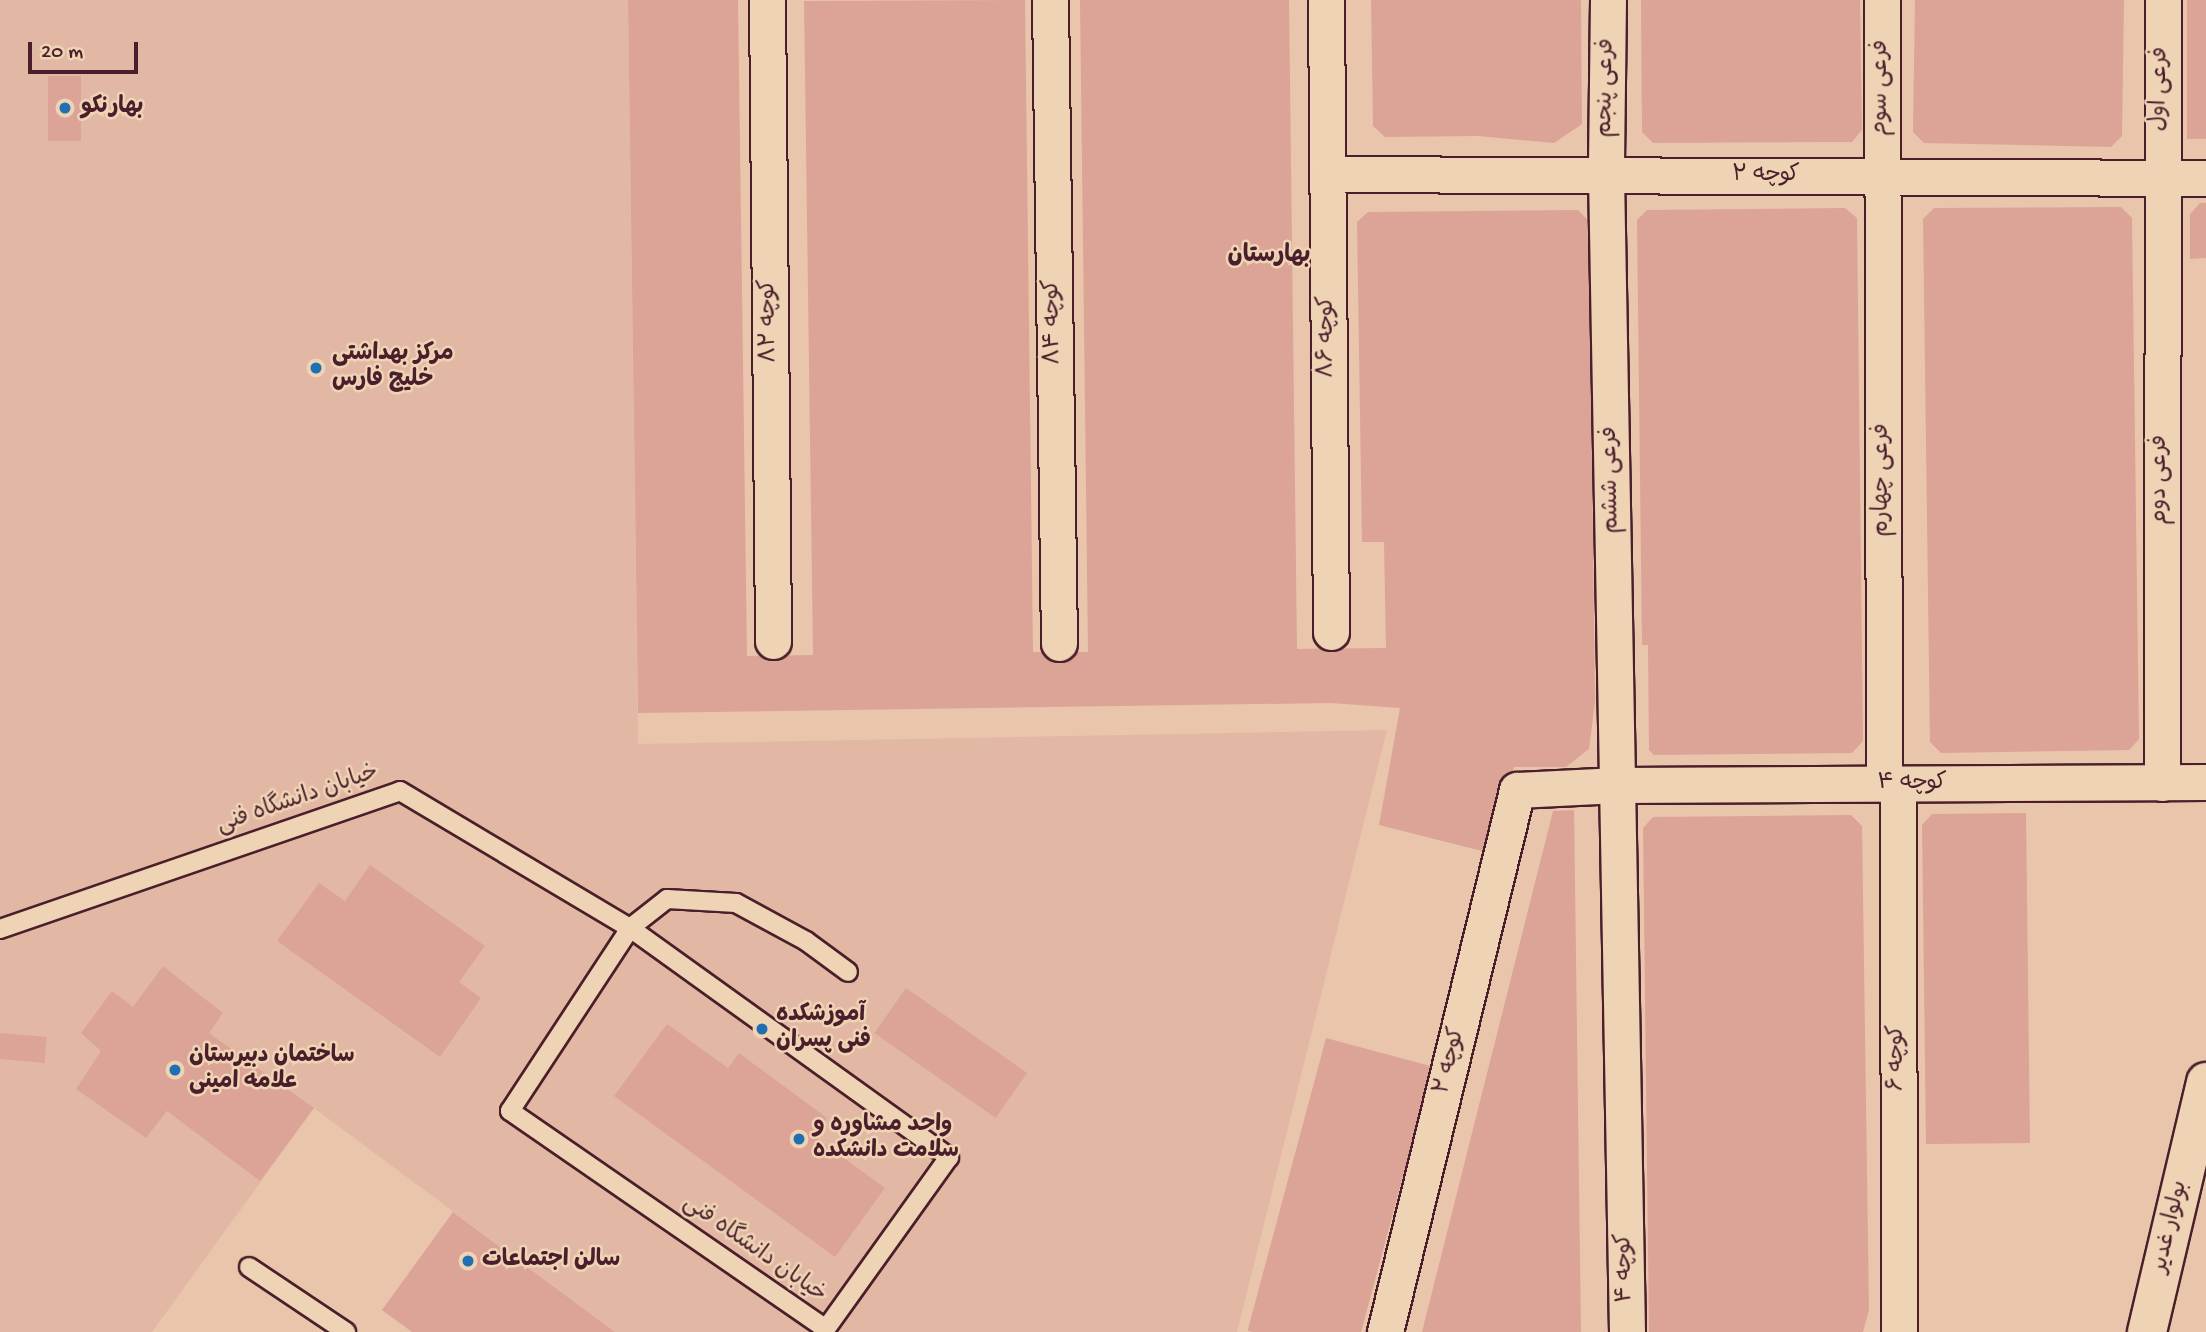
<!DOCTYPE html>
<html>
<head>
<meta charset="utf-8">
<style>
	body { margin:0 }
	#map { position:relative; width:2206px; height:1332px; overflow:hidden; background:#e9c5ac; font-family:"Gochi Hand","Playpen Sans Arabic",sans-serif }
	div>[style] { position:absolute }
	.built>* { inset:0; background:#e2b8a4 }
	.building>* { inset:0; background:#dca497; transform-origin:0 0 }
	.roads { filter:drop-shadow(2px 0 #4a1f2b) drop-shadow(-2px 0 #4a1f2b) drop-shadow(0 2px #4a1f2b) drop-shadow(0 -2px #4a1f2b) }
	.service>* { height:18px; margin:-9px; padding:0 9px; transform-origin:9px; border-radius:9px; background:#efd3b5 }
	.minor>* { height:35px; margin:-17.5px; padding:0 17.5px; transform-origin:17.5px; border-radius:17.5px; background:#efd3b5 }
	.tertiary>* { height:38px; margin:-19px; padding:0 19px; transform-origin:19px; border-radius:19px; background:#efd3b5 }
	.dots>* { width:19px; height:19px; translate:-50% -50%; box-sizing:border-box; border:4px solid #efd3b5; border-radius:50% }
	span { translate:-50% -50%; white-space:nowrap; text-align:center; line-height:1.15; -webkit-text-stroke:5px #efd3b5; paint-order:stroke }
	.street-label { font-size:23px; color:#4a1f2b }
	.poi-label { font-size:23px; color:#4a1f2b; font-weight:700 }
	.left { translate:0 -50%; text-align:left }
	.neighbourhood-label { font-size:24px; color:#4a1f2b; font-weight:700 }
	.scale { position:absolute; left:28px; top:42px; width:110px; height:32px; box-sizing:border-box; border:4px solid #4a1f2b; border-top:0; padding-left:9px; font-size:21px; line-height:24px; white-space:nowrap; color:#4a1f2b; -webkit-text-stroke:5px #efd3b5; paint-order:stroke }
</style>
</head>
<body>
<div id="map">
	<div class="built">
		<i style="clip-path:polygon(0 0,628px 0,638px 744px,1387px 730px,1237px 1332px,615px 1332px,314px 1108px,152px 1332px,0 1332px)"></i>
	</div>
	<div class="building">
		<i style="clip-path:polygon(628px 0,738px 0,747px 656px,813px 655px,804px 1px,1025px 0,1033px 652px,1088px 652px,1080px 0,1289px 0,1297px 649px,1386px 648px,1384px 542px,1362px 542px,1357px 222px,1368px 212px,1578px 210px,1589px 221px,1595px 702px,1589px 749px,1566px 767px,1514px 767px,1486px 852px,1379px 825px,1400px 708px,1331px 703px,638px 713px)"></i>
		<i style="clip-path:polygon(1371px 0,1581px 0,1582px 124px,1554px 143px,1478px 136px,1385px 137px,1373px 126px)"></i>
		<i style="clip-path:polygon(1641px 0,1860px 0,1862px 130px,1852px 142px,1653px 143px,1642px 132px)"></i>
		<i style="clip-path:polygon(1915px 0,2124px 0,2122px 136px,2111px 147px,1924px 143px,1913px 132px)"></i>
		<i style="left:2187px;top:0;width:19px;height:139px"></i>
		<i style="left:48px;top:76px;width:33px;height:65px"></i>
		<i style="clip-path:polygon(2200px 203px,2206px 203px,2206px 258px,2190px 259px,2190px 214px)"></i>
		<i style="clip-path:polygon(2121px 207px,2132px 218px,2139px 739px,2129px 750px,1941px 753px,1930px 742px,1923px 219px,1934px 208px)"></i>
		<i style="clip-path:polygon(1845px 208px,1857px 218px,1863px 741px,1852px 753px,1654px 755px,1649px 750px,1648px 645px,1642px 645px,1637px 220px,1647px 210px)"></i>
		<i style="clip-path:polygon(1574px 810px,1581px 1332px,1422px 1332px,1553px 811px)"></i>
		<i style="clip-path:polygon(2026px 813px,2030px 1143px,1926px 1144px,1922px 825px,1932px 814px)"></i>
		<i style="clip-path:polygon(1851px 815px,1862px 826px,1869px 1310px,1863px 1332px,1649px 1332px,1643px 828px,1653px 817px)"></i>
		<i style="clip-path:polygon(370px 865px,485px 946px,459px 982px,481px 998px,440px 1057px,277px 941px,319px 883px,345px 901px)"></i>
		<i style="clip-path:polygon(163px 966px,223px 1013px,209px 1033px,314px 1108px,260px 1181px,167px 1111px,146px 1138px,76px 1089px,101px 1051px,81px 1033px,112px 991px,133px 1007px)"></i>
		<i style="left:906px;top:988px;width:148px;height:55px;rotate:35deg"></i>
		<i style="clip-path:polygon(667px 1024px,728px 1068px,739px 1053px,827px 1118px,814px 1136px,885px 1188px,835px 1257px,614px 1096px)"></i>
		<i style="left:0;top:1033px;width:47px;height:26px;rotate:5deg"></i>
		<i style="left:1326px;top:1038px;width:110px;height:303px;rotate:15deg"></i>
		<i style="clip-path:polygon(453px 1212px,615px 1332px,412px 1332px,382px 1310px)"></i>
	</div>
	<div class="roads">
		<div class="service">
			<i style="left:0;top:929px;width:423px;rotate:-19deg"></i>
			<i style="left:400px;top:791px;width:268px;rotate:30.8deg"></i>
			<i style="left:630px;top:928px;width:393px;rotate:35.7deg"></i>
			<i style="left:949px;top:1157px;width:211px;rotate:125.6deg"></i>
			<i style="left:826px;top:1329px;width:384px;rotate:-145.4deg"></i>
			<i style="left:510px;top:1111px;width:219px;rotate:-56.7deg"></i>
			<i style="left:630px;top:928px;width:47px;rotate:-38.1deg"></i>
			<i style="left:667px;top:899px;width:69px;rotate:3.3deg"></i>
			<i style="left:736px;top:903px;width:80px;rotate:28.5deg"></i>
			<i style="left:806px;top:941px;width:52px;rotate:36.4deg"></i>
			<i style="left:249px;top:1267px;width:117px;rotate:33.8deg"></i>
		</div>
		<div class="minor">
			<i style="left:767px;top:0;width:641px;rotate:89.46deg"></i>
			<i style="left:1050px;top:0;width:643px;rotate:89.2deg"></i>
			<i style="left:1326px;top:0;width:632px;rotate:89.55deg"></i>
			<i style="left:1608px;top:0;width:175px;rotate:90.7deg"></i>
			<i style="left:1606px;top:175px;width:1157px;rotate:88.96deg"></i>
			<i style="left:1882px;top:0;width:784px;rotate:89.85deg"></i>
			<i style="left:1327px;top:174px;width:879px;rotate:0.26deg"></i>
			<i style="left:2162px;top:783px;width:783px;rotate:-89.93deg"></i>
			<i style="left:1898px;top:784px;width:548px;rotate:89.9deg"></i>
			<i style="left:1385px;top:1332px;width:558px;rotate:-76.31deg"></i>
			<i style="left:1517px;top:790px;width:101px;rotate:-2.8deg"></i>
			<i style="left:1618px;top:785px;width:588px;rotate:-0.29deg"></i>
		</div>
		<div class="tertiary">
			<i style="left:2147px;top:1332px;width:257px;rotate:-76.7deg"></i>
		</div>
	</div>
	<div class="dots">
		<i style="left:65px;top:108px;background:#1f6fb2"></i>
		<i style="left:316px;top:368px;background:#1f6fb2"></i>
		<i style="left:762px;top:1029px;background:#1f6fb2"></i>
		<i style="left:175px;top:1070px;background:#1f6fb2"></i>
		<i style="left:799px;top:1139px;background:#1f6fb2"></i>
		<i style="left:468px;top:1261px;background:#1f6fb2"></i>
	</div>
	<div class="street-label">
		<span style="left:1607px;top:88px;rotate:-89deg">فرعی پنجم</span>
		<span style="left:1882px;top:88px;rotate:-90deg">فرعی سوم</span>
		<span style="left:2161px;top:89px;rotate:-89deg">فرعی اول</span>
		<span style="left:1766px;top:176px">کوچه ۲</span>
		<span style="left:770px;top:321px;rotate:-91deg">کوچه ۸۲</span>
		<span style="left:1054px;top:322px;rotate:-91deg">کوچه ۸۴</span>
		<span style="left:1328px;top:337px;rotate:-90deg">کوچه ۸۶</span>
		<span style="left:1612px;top:480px;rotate:-91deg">فرعی ششم</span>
		<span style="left:1883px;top:480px;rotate:-90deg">فرعی چهارم</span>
		<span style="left:2161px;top:480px;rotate:-90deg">فرعی دوم</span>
		<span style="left:1912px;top:784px">کوچه ۴</span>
		<span style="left:298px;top:800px;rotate:-19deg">خیابان دانشگاه فنی</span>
		<span style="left:1898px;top:1058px;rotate:-90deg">کوچه ۶</span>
		<span style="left:1451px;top:1061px;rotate:-76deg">کوچه ۲</span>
		<span style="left:2171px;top:1227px;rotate:-77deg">بولوار غدیر</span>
		<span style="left:754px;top:1250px;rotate:35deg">خیابان دانشگاه فنی</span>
		<span style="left:1626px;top:1268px;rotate:-91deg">کوچه ۴</span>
	</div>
	<div class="poi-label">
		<span class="left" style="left:81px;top:108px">بهارنکو</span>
		<span class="left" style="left:332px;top:368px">مرکز بهداشتی<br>خلیج فارس</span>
		<span class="left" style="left:776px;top:1029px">آموزشکده<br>فنی پسران</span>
		<span class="left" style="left:189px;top:1070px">ساختمان دبیرستان<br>علامه امینی</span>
		<span class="left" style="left:813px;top:1139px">واحد مشاوره و<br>سلامت دانشکده</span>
		<span class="left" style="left:482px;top:1261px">سالن اجتماعات</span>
	</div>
	<div class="neighbourhood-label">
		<span style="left:1269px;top:257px">بهارستان</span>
	</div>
	<div class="scale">20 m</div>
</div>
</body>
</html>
